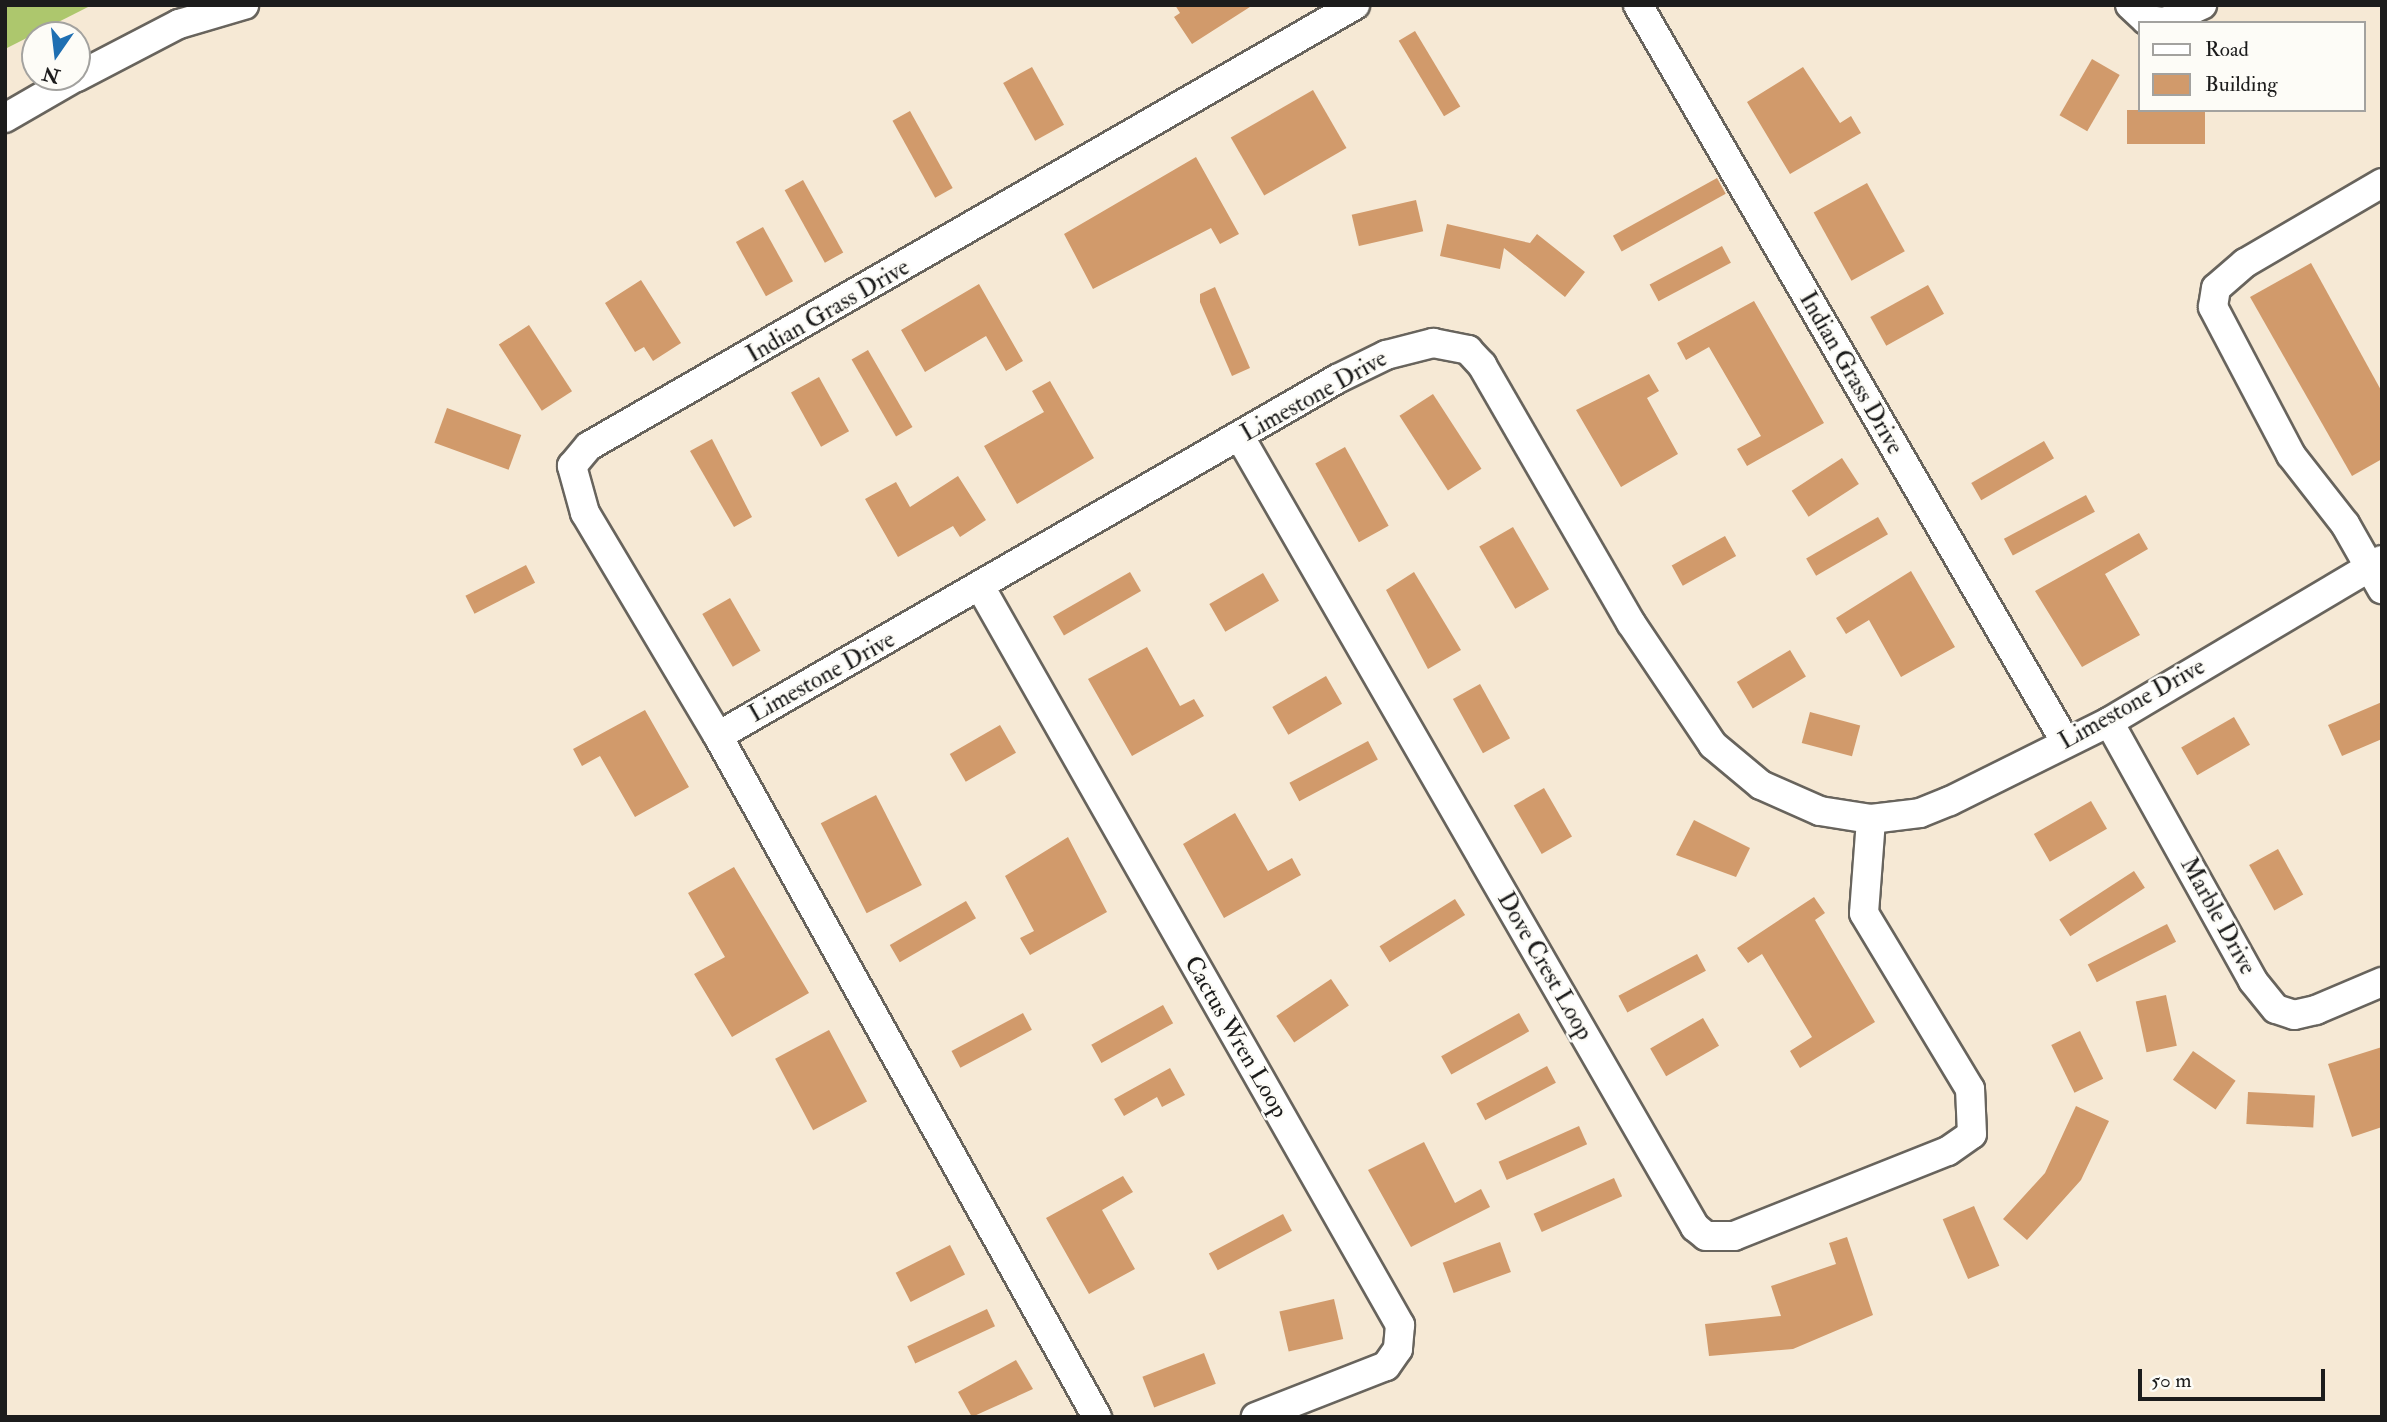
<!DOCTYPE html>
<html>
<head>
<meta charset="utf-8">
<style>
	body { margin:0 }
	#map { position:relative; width:2387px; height:1422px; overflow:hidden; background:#f6e9d5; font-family:"IM FELL Double Pica",serif }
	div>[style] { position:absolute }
	.green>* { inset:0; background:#adc76d }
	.building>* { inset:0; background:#d19a6b; transform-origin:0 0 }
	.roads { filter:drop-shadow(2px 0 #68645d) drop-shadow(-2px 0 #68645d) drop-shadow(0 2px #68645d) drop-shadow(0 -2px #68645d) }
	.minor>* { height:28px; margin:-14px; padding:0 14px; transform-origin:14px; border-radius:14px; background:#fff }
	span { translate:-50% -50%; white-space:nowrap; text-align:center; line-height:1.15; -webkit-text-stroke:5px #fdfcf7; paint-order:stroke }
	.street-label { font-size:24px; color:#1c1c1c }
	.frame { position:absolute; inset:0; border:7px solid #1c1c1c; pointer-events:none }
	.legend { position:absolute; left:2138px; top:21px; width:228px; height:91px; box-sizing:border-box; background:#fdfcf7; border:2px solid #a3a29f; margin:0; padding:9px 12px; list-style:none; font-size:21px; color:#1c1c1c }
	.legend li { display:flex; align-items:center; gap:14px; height:35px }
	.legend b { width:35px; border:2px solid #a3a29f }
	.north { position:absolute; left:21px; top:21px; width:70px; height:70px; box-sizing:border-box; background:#fdfcf7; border:2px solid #a3a29f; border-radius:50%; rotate:194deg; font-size:19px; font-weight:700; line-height:28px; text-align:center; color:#1c1c1c }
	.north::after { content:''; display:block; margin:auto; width:24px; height:32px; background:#1f6fb2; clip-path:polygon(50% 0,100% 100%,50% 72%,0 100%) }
	.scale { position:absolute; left:2138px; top:1369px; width:187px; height:32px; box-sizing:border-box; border:4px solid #1c1c1c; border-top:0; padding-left:9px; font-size:21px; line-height:24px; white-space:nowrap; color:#1c1c1c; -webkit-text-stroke:5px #fdfcf7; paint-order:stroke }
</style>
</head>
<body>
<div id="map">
	<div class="green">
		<i style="clip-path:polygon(5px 5px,92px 5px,5px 49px)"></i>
	</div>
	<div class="building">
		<i style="clip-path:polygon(1175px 5px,1253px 5px,1192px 44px,1174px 17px,1180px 13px)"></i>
		<i style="left:1415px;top:31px;width:88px;height:19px;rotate:59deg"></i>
		<i style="left:2092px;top:59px;width:32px;height:65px;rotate:30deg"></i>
		<i style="left:1032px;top:67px;width:66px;height:33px;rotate:61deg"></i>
		<i style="clip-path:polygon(1803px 67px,1840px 123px,1851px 116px,1861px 133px,1790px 174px,1747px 102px)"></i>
		<i style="left:1313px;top:90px;width:67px;height:95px;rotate:60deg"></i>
		<i style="left:2127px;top:110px;width:78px;height:34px"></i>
		<i style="left:910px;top:111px;width:88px;height:20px;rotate:61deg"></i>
		<i style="clip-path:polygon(1196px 157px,1239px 234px,1220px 244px,1211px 228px,1093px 289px,1064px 234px)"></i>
		<i style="left:1717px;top:178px;width:18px;height:119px;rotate:61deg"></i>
		<i style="left:803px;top:180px;width:83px;height:21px;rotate:61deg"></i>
		<i style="left:1867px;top:183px;width:78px;height:61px;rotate:61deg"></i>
		<i style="left:1416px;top:200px;width:32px;height:66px;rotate:77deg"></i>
		<i style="clip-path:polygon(1447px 224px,1530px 243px,1537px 234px,1585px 272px,1565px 297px,1504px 248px,1500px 269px,1440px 256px)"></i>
		<i style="left:763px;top:227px;width:62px;height:31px;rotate:61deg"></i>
		<i style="left:1722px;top:246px;width:19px;height:82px;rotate:62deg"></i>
		<i style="clip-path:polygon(2311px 263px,2382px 392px,2382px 459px,2352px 476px,2250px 297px)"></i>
		<i style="clip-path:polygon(641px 280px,681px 343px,653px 361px,644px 347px,635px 352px,605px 303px)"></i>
		<i style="clip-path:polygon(979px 284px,1023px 361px,1006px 371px,986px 336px,925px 372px,901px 330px)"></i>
		<i style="left:1928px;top:285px;width:33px;height:66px;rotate:61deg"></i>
		<i style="clip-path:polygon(1215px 287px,1250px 368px,1232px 376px,1200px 302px,1200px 294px)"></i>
		<i style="clip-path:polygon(1754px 301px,1824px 423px,1747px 466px,1737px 449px,1761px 436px,1709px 347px,1686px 360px,1677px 343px)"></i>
		<i style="left:529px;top:325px;width:79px;height:36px;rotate:57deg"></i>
		<i style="left:868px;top:350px;width:89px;height:19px;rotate:60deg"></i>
		<i style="clip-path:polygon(1649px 374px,1659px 391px,1647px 398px,1678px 454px,1621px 487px,1576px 410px)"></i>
		<i style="left:819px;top:377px;width:62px;height:32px;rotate:61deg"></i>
		<i style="clip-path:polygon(1050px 381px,1094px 458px,1017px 504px,984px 446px,1044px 412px,1032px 391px)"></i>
		<i style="left:1433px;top:394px;width:89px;height:40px;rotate:57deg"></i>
		<i style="left:447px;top:408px;width:79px;height:37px;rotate:20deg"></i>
		<i style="clip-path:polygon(712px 439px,752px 517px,734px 527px,690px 451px)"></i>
		<i style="left:2044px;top:441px;width:20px;height:84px;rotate:60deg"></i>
		<i style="left:1345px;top:447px;width:90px;height:34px;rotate:61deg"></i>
		<i style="left:1842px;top:458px;width:31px;height:60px;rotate:57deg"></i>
		<i style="clip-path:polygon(958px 476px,986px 520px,960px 537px,953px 526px,898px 557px,865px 499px,896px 482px,910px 507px)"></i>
		<i style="left:2086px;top:495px;width:19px;height:93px;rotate:62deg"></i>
		<i style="left:1878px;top:517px;width:20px;height:83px;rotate:60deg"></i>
		<i style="left:1513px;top:527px;width:72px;height:39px;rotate:60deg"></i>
		<i style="clip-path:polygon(2139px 533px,2148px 549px,2105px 574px,2140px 635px,2082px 667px,2035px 591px)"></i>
		<i style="left:1725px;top:536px;width:23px;height:61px;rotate:61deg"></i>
		<i style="left:526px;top:565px;width:20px;height:68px;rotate:63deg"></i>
		<i style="clip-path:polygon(1911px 571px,1955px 647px,1901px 677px,1869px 620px,1846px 634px,1836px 618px)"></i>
		<i style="left:1130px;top:572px;width:22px;height:89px;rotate:60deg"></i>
		<i style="clip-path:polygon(1414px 572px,1461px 650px,1428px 669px,1386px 590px)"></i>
		<i style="left:1263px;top:573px;width:32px;height:62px;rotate:60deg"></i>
		<i style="left:730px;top:598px;width:61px;height:32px;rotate:60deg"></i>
		<i style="clip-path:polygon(1147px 647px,1180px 706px,1194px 699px,1204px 716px,1132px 756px,1088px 679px)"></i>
		<i style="left:1790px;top:650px;width:31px;height:62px;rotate:59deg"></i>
		<i style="left:1326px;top:676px;width:32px;height:62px;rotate:60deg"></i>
		<i style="left:1480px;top:684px;width:62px;height:31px;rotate:61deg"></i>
		<i style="clip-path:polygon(2382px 702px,2382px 739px,2342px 756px,2328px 725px)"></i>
		<i style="clip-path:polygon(645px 710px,689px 787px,635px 817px,600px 756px,582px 766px,573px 749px)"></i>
		<i style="left:1810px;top:712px;width:52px;height:32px;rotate:15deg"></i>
		<i style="left:2234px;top:717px;width:32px;height:61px;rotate:60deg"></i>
		<i style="left:1000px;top:725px;width:32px;height:58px;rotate:60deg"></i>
		<i style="left:1368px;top:741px;width:21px;height:89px;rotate:62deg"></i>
		<i style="left:1544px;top:788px;width:56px;height:35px;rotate:60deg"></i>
		<i style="left:876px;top:795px;width:101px;height:62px;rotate:63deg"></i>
		<i style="left:2091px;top:801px;width:32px;height:66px;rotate:60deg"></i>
		<i style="clip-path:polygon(1235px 813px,1268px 871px,1292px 858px,1301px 875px,1224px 918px,1183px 844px)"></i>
		<i style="clip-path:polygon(1694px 820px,1750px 848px,1736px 877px,1676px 855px)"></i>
		<i style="clip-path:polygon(1068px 837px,1107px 912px,1030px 955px,1020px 938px,1034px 931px,1005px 876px)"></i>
		<i style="left:2278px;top:849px;width:52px;height:33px;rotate:61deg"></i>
		<i style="clip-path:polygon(734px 867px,809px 993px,732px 1037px,694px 974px,725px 957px,688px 893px)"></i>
		<i style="left:2134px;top:871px;width:20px;height:89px;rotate:57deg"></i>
		<i style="clip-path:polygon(1814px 897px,1825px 913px,1815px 920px,1875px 1022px,1800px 1068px,1790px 1051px,1812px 1037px,1762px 954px,1748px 963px,1737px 948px)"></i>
		<i style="left:1455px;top:899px;width:19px;height:89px;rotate:58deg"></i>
		<i style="left:966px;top:901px;width:20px;height:88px;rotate:60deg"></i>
		<i style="left:2167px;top:924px;width:20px;height:89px;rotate:63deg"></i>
		<i style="left:1697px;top:954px;width:19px;height:89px;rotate:62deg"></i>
		<i style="left:1331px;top:979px;width:32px;height:66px;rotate:56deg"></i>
		<i style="left:2166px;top:995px;width:52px;height:31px;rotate:78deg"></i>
		<i style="left:1163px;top:1005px;width:21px;height:82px;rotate:61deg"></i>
		<i style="left:1023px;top:1013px;width:19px;height:81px;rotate:62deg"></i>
		<i style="left:1519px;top:1013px;width:21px;height:89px;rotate:61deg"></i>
		<i style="left:1703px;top:1018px;width:32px;height:61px;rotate:60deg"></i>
		<i style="left:829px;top:1030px;width:81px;height:61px;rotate:62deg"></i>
		<i style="left:2080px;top:1031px;width:53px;height:32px;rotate:64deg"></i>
		<i style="clip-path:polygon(2382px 1047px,2382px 1127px,2352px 1137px,2328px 1064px)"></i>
		<i style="left:2193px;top:1051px;width:52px;height:35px;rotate:35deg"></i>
		<i style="left:1547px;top:1066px;width:19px;height:80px;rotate:62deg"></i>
		<i style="clip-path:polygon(1170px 1068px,1185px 1095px,1162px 1107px,1157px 1097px,1124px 1116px,1114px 1099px)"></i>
		<i style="left:2248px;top:1092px;width:67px;height:32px;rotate:3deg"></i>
		<i style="clip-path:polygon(2076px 1106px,2109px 1121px,2081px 1180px,2027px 1240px,2003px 1219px,2045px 1173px)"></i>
		<i style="left:1579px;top:1126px;width:20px;height:88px;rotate:66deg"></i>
		<i style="clip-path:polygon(1424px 1142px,1455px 1203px,1481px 1189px,1490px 1207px,1411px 1247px,1368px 1170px)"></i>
		<i style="clip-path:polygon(1123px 1176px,1133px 1192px,1102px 1210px,1135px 1269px,1089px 1294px,1046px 1218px)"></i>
		<i style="left:1614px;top:1178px;width:20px;height:88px;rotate:66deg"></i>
		<i style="left:1974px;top:1206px;width:65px;height:34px;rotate:67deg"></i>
		<i style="left:1283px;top:1214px;width:19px;height:84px;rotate:62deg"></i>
		<i style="clip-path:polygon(1847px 1237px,1873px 1315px,1793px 1349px,1709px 1356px,1705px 1324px,1781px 1316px,1771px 1286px,1836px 1264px,1829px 1243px)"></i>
		<i style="left:1500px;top:1242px;width:32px;height:61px;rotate:70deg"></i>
		<i style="left:950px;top:1245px;width:33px;height:61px;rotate:63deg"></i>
		<i style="left:1334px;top:1299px;width:41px;height:56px;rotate:77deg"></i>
		<i style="left:987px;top:1309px;width:19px;height:88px;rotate:65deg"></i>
		<i style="left:1204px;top:1353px;width:33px;height:66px;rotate:69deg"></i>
		<i style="clip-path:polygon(1016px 1360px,1033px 1389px,972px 1417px,958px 1392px)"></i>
	</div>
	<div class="roads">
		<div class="minor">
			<i style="left:1638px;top:5px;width:851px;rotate:59.88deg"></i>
			<i style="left:2130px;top:5px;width:22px;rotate:43deg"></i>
			<i style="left:2146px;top:20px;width:19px;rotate:6deg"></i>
			<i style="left:2165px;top:22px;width:41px;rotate:-24.7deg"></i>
			<i style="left:77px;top:77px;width:115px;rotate:-27.5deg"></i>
			<i style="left:179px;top:24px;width:68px;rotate:-16.3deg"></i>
			<i style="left:5px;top:118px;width:82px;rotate:-30deg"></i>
			<i style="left:2382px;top:183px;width:159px;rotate:149.7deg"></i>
			<i style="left:2245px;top:263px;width:38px;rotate:139deg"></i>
			<i style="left:2216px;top:288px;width:19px;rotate:99deg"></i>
			<i style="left:2213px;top:307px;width:167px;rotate:62.2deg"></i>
			<i style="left:2291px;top:455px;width:88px;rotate:52deg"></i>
			<i style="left:2345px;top:524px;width:75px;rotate:60.4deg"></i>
			<i style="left:1240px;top:437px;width:912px;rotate:60.06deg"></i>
			<i style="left:1695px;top:1227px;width:14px;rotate:39deg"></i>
			<i style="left:1706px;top:1236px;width:28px"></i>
			<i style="left:1734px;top:1236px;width:230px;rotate:-21.7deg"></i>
			<i style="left:1948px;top:1151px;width:29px;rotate:-35deg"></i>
			<i style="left:1972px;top:1134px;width:45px;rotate:-92.5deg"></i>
			<i style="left:1970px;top:1089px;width:205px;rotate:-121.1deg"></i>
			<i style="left:1864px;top:913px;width:94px;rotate:-85.7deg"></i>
			<i style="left:981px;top:588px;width:848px;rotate:60.38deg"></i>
			<i style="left:1400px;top:1325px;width:24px;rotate:95deg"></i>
			<i style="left:1398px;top:1349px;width:21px;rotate:125deg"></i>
			<i style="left:1386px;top:1366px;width:140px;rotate:158.6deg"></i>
			<i style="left:2109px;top:722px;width:296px;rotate:60.9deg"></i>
			<i style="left:2253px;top:981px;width:36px;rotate:51deg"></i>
			<i style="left:2276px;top:1009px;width:19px;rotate:18deg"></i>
			<i style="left:2294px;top:1015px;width:23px;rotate:-13deg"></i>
			<i style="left:2316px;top:1010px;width:72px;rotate:-23deg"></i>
			<i style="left:718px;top:736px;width:715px;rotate:-29.97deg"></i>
			<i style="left:1337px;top:379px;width:55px;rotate:-26.1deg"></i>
			<i style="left:1386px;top:355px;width:49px;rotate:-14.3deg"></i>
			<i style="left:1433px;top:343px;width:36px;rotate:11deg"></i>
			<i style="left:1468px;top:350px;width:21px;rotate:47deg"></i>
			<i style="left:1482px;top:365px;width:298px;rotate:60deg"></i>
			<i style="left:1631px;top:623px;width:147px;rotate:56.1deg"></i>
			<i style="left:1713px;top:745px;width:62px;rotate:39.8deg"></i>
			<i style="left:1761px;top:785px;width:64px;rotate:23.8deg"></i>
			<i style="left:1820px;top:811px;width:52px;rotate:8.9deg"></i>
			<i style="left:1871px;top:819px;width:49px;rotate:-7deg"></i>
			<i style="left:1920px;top:813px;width:32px;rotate:-22deg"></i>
			<i style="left:1950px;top:801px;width:178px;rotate:-26.4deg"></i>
			<i style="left:2109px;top:722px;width:317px;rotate:-30.7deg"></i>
			<i style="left:1097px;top:1417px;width:779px;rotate:-119.1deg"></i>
			<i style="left:718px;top:736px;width:260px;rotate:-120.8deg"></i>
			<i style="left:585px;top:513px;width:49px;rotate:-105.5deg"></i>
			<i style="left:572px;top:466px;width:26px;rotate:-50deg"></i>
			<i style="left:589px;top:446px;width:884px;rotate:-29.93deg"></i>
		</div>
	</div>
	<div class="street-label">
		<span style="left:828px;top:311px;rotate:-30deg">Indian Grass Drive</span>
		<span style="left:1851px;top:373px;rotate:60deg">Indian Grass Drive</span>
		<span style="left:1314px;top:396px;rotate:-29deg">Limestone Drive</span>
		<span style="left:822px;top:677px;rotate:-29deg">Limestone Drive</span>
		<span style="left:2132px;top:704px;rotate:-29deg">Limestone Drive</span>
		<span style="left:2218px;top:916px;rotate:61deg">Marble Drive</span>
		<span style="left:1545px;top:966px;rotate:60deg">Dove Crest Loop</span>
		<span style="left:1236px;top:1037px;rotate:60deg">Cactus Wren Loop</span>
	</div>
	<div class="frame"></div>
	<ul class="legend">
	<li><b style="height:9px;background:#fff"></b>Road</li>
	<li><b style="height:19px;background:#d19a6b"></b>Building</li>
	</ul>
	<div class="north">N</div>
	<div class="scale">50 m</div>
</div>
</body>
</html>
